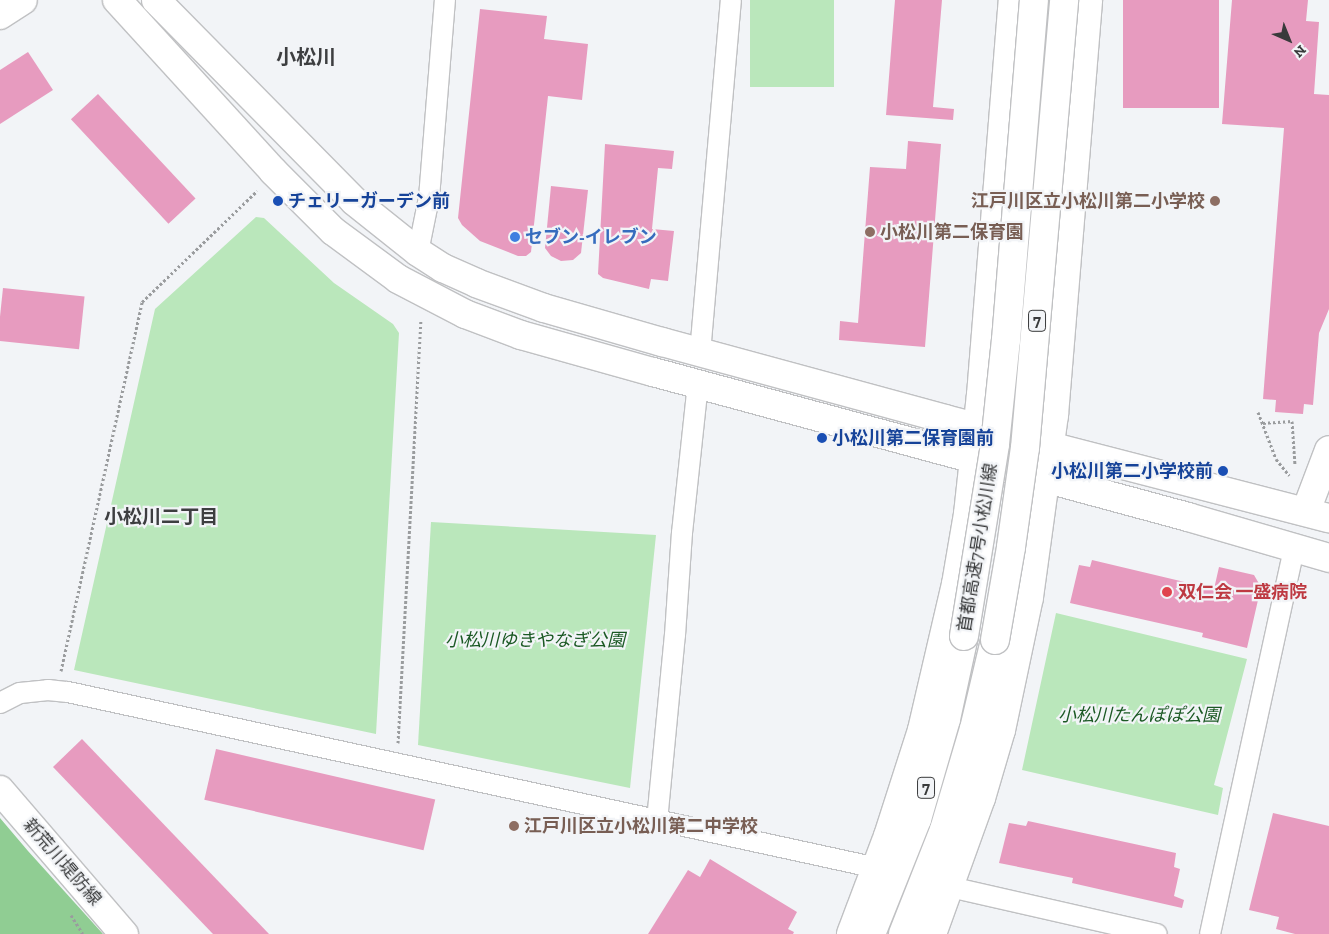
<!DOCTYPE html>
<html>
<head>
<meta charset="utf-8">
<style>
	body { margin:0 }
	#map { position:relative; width:1329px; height:934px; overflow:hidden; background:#f2f4f7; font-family:"Zilla Slab","Noto Sans JP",serif }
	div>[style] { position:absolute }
	.green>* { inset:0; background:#bae7bb; transform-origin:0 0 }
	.forest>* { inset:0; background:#90cd93 }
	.building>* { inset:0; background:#e79bbf; transform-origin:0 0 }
	.path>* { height:3px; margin-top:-1.5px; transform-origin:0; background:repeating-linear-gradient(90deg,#9a9c9e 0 2.5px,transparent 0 5px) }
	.roads { filter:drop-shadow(1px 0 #c0c1c3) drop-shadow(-1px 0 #c0c1c3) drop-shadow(0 1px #c0c1c3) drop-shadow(0 -1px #c0c1c3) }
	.street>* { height:20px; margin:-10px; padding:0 10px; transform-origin:10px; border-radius:10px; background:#fff }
	.secondary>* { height:28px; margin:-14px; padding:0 14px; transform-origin:14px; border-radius:14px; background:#fff }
	.highway>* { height:28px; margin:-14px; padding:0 14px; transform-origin:14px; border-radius:14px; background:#fff }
	.bridges { filter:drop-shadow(1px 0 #c0c1c3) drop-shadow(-1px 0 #c0c1c3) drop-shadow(0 1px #c0c1c3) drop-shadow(0 -1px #c0c1c3) }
	.highway-bridge>* { height:28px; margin:-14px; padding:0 14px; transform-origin:14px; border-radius:14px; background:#fff }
	.dots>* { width:14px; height:14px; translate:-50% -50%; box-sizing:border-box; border:2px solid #f2f4f7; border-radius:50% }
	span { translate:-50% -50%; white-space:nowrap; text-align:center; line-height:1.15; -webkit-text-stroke:4.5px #f2f4f7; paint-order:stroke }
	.shield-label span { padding:1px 4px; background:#f2f4f7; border:1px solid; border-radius:4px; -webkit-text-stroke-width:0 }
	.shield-label { font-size:16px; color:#393a3b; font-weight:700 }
	.transit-label { font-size:18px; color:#164399; font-weight:700 }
	.left { translate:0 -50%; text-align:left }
	.right { translate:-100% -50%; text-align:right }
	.education-label { font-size:18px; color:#785e54; font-weight:700 }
	.shop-label { font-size:18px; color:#366cbe; font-weight:700 }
	.street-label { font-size:18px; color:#393a3b }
	.health-label { font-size:18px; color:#be3a42; font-weight:700 }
	.park-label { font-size:18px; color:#1b5924; font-style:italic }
	.neighbourhood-label { font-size:19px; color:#3d3e40; font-weight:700 }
	.quarter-label { font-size:20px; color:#3d3e40; font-weight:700 }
	.north { position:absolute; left:1264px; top:15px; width:50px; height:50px; -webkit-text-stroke:4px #f2f4f7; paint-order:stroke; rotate:136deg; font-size:14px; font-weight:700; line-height:20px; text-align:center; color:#393a3b }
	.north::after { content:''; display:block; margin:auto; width:18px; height:22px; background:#393a3b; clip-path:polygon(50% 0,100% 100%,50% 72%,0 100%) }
</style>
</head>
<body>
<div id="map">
	<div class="green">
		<i style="left:750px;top:0;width:84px;height:87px"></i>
		<i style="clip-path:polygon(256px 217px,264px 218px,334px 283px,393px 324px,399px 333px,376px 734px,74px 670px,155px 309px)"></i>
		<i style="clip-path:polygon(431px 522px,656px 535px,630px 788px,418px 745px)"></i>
		<i style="clip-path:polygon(1056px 613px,1247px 659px,1214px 785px,1223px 788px,1218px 815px,1022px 770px)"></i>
	</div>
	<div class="forest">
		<i style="clip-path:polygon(0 818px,28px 851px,103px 934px,0 934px)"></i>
	</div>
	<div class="building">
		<i style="clip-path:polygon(895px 0,942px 0,933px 107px,954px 109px,953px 120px,886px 115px)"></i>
		<i style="left:1123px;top:0;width:96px;height:108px"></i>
		<i style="clip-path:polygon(1232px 0,1308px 0,1306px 21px,1319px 22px,1314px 94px,1329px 95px,1329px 309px,1319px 333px,1313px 405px,1304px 404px,1303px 414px,1275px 412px,1276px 400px,1263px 399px,1284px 128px,1222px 124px)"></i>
		<i style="clip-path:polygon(480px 9px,547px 16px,544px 39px,588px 44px,582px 100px,548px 96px,531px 252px,526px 256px,518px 256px,480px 241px,462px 225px,458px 218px)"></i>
		<i style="clip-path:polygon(28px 52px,53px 90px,0 124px,0 70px)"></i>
		<i style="left:98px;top:94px;width:143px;height:37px;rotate:47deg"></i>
		<i style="clip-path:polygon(908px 141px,941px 144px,925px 347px,839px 340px,840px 321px,858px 323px,870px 167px,906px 169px)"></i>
		<i style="clip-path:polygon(605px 144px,674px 151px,672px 169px,658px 168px,652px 229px,674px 231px,668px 281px,651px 279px,649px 289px,603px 278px,598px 274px)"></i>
		<i style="clip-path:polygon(551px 186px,588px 190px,581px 253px,573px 260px,561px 261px,551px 256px,545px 248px)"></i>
		<i style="left:3px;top:288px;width:82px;height:53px;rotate:6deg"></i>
		<i style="clip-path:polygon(1092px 560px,1214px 589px,1219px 567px,1254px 575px,1261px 587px,1247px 648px,1202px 637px,1203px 633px,1070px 603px,1079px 565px,1090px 567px)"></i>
		<i style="clip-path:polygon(82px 739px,269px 934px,213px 934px,53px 767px)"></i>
		<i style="left:216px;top:749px;width:225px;height:52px;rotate:13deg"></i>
		<i style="clip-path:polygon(1273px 813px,1329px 826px,1329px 934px,1295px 934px,1276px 929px,1279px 917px,1249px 910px)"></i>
		<i style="clip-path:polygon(1028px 821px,1176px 853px,1174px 867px,1180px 869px,1174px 896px,1184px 900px,1182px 908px,1072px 883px,1073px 878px,999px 863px,1009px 823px,1026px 826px)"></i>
		<i style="clip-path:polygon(710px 859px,797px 912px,788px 929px,794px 932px,793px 934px,648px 934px,688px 870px,700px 877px)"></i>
	</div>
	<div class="path">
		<i style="left:1258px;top:412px;width:50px;rotate:69deg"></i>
		<i style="left:1276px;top:459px;width:21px;rotate:51deg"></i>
		<i style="left:1263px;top:423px;width:29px;rotate:-4deg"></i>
		<i style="left:1292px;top:421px;width:44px;rotate:86.1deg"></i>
		<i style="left:61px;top:671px;width:378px;rotate:-77.6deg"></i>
		<i style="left:142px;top:302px;width:160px;rotate:-44deg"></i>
		<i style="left:398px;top:743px;width:424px;rotate:-86.9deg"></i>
		<i style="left:71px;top:915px;width:22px;rotate:58deg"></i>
	</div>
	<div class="roads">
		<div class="street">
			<i style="left:418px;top:252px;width:55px;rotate:-78.5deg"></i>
			<i style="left:429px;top:198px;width:199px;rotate:-85.4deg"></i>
			<i style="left:700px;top:353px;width:354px;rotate:-85deg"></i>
			<i style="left:0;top:703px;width:22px;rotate:-27deg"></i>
			<i style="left:20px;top:693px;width:28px;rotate:-6deg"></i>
			<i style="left:48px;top:690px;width:20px;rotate:6deg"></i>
			<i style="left:68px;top:692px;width:828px;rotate:12.27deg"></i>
			<i style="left:657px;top:821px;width:187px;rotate:-84.5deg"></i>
			<i style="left:675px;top:635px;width:102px;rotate:-86.1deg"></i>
			<i style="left:682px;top:533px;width:150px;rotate:-83.9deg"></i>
			<i style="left:950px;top:887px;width:212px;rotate:12.8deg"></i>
			<i style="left:1210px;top:934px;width:395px;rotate:-77.7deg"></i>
		</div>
		<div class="secondary">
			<i style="left:117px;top:0;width:231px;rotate:47.6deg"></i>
			<i style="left:273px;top:171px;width:85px;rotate:45deg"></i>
			<i style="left:333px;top:231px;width:81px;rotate:36.4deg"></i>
			<i style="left:398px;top:279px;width:76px;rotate:27.6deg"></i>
			<i style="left:465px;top:314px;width:60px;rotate:20.6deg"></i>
			<i style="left:521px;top:335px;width:137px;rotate:15.7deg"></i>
			<i style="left:653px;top:372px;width:554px;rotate:15.16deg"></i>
			<i style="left:1188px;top:517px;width:147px;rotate:16.2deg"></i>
			<i style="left:156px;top:0;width:282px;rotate:45.4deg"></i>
			<i style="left:354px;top:201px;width:82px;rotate:38.6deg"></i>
			<i style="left:418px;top:252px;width:30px;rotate:33deg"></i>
			<i style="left:443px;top:268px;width:36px;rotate:24deg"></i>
			<i style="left:476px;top:283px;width:72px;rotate:20.2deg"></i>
			<i style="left:544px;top:308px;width:123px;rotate:16.1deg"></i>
			<i style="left:662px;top:342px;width:293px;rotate:15.2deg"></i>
			<i style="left:945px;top:419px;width:397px;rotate:14.5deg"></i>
			<i style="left:0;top:15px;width:27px;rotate:-33deg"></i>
			<i style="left:1306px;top:511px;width:65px;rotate:-69.3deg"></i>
			<i style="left:0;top:790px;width:190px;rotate:49.3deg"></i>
			<i style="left:851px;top:934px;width:105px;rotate:-69.3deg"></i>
			<i style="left:888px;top:836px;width:111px;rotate:-72.2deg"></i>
			<i style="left:922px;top:730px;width:150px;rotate:-76.9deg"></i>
			<i style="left:956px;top:584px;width:71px;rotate:-80.3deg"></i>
			<i style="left:968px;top:514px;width:120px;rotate:-83.8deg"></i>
			<i style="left:981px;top:395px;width:396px;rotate:-85.4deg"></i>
			<i style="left:932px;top:934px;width:145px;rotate:-70.2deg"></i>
			<i style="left:981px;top:798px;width:71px;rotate:-73.6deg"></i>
			<i style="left:1001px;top:730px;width:136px;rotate:-78.1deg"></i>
			<i style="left:1029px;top:597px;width:184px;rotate:-82.2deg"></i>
			<i style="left:1054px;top:415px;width:416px;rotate:-85.3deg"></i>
		</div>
		<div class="highway">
			<i style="left:871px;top:934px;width:124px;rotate:-68.2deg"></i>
			<i style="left:917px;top:819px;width:104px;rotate:-73.8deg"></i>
			<i style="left:946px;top:719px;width:85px;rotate:-77.8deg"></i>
			<i style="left:903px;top:934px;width:112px;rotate:-68.5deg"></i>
			<i style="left:944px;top:830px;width:105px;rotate:-73.5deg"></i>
			<i style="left:974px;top:729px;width:91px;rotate:-76.7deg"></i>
		</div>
	</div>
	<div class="bridges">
		<div class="highway-bridge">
			<i style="left:964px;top:636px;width:194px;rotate:-80.8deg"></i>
			<i style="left:995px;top:444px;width:105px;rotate:-84deg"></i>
			<i style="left:1006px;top:340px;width:341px;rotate:-85.3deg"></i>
			<i style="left:995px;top:640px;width:94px;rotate:-80.2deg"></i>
			<i style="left:1011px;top:547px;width:100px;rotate:-82deg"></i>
			<i style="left:1025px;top:448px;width:450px;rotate:-85deg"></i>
		</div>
	</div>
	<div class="dots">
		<i style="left:278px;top:201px;background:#1a4fb4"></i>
		<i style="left:1215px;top:201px;background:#8d6e63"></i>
		<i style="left:870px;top:232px;background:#8d6e63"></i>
		<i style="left:515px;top:237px;background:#3f7fe0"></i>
		<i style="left:822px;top:438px;background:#1a4fb4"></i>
		<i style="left:1223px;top:471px;background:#1a4fb4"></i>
		<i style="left:1167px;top:592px;background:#e0444e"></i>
		<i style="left:514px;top:826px;background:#8d6e63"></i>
	</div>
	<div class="shield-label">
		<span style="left:1037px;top:321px">7</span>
		<span style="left:926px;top:788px">7</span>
	</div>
	<div class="transit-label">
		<span class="left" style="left:288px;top:201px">チェリーガーデン前</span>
		<span class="left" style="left:832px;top:438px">小松川第二保育園前</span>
		<span class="right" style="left:1213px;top:471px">小松川第二小学校前</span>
	</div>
	<div class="education-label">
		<span class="right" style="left:1205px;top:201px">江戸川区立小松川第二小学校</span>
		<span class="left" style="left:880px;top:232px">小松川第二保育園</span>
		<span class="left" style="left:524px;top:826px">江戸川区立小松川第二中学校</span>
	</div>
	<div class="shop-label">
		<span class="left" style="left:525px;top:237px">セブン-イレブン</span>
	</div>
	<div class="street-label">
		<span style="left:978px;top:548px;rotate:-81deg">首都高速7号小松川線</span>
		<span style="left:62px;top:862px;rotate:49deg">新荒川堤防線</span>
	</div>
	<div class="health-label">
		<span class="left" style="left:1178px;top:592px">双仁会 一盛病院</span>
	</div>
	<div class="park-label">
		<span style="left:535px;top:640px">小松川ゆきやなぎ公園</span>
		<span style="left:1139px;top:715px">小松川たんぽぽ公園</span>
	</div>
	<div class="neighbourhood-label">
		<span style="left:161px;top:517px">小松川二丁目</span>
	</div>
	<div class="quarter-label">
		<span style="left:306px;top:57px">小松川</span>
	</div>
	<div class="north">N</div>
</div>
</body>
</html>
